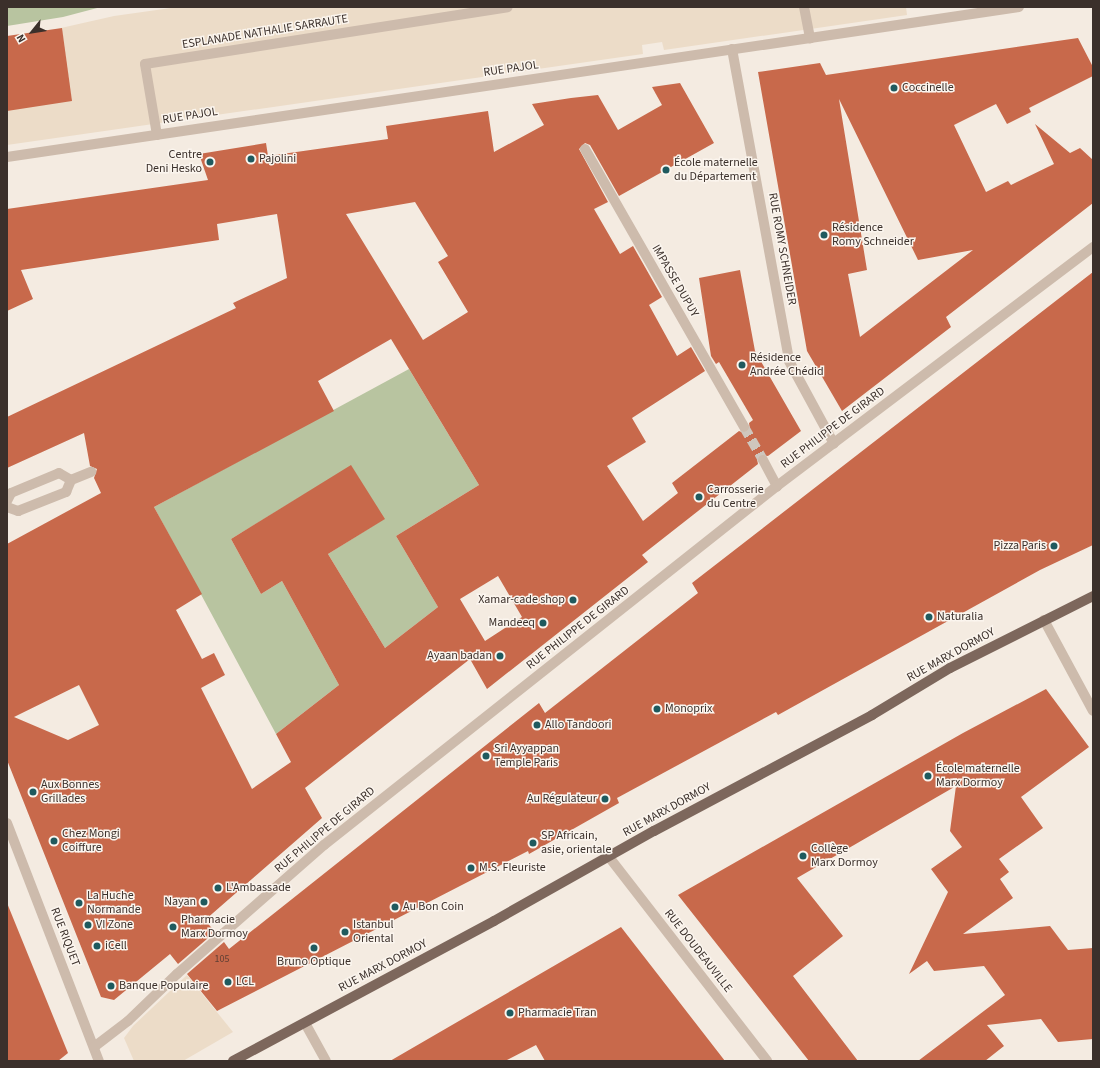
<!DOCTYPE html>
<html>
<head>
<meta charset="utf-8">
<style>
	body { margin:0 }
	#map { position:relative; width:1100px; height:1068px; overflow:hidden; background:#f4ebe1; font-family:"Source Sans 3",sans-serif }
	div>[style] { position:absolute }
	.green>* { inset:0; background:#b8c4a0 }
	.plaza>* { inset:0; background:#ecdcc8 }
	.building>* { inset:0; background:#c8694b }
	.minor-tunnel>* { height:10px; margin-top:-5px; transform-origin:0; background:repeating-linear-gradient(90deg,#cfc6bd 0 10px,transparent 0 15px) }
	.minor>* { height:10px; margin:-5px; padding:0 5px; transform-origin:5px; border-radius:5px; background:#cdbbac }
	.major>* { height:10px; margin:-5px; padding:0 5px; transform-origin:5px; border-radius:5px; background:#7d675c }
	.dots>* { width:11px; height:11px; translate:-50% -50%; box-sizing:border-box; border:2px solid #fbf5ee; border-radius:50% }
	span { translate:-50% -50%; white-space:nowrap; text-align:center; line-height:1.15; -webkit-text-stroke:3px #fbf5ee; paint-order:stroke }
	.number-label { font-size:10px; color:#5e3e33 }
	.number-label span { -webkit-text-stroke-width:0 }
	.street-label { font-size:12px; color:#3b302b }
	.poi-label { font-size:12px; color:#3b302b }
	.left { translate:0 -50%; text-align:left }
	.right { translate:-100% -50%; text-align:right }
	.frame { position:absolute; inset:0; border:8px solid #3b302b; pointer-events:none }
	.north { position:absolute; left:12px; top:12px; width:40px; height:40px; -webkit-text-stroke:3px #fbf5ee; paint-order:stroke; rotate:240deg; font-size:11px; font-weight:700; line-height:16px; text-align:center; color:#3b302b }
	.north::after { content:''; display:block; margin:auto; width:14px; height:18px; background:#3b302b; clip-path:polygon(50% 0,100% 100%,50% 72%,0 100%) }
</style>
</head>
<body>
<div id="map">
	<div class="green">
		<i style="clip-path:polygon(7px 7px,101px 7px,63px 17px,7px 26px)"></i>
		<i style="clip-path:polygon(409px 369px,479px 485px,396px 536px,438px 607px,385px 648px,328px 554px,384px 519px,351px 466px,231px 539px,261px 594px,282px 581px,339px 685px,276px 734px,154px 507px)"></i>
	</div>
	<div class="plaza">
		<i style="clip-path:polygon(178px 7px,906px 7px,907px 15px,664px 50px,662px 42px,642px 45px,643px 54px,7px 145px,7px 111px,70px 89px,61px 28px,114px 16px)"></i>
		<i style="clip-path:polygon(187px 975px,233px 1032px,183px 1061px,134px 1061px,124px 1038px,133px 1026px)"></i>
	</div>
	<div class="building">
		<i style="clip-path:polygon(62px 28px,72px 101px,7px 111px,7px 36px)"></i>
		<i style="clip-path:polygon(evenodd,1078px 38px,1093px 67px,1093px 76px,1029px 108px,1031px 112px,1007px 124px,996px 104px,954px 125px,986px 192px,1008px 181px,1011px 185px,1054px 164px,1035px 124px,1070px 153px,1080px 148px,1093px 160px,1093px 203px,946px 317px,951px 327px,842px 411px,807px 351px,758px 72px,820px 63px,826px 75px,1078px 38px,839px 99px,918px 260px,973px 250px,860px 337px,848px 274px,867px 270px,839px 99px)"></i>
		<i style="clip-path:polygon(evenodd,680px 83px,714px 143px,619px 196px,590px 145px,585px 143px,579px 149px,608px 202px,594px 209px,620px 254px,633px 246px,662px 297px,649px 305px,677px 356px,691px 347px,705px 371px,632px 418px,646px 442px,607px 466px,643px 521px,678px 493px,672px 483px,739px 431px,744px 433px,750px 430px,749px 423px,753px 420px,719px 362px,716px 364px,711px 356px,699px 278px,740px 270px,755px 351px,801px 431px,768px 456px,760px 455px,757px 459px,758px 464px,642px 555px,648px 562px,487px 689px,470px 659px,305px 788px,322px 818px,205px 920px,215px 932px,178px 964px,170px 954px,114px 1000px,101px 997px,7px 760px,7px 544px,101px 493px,94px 478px,97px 469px,90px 466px,84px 433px,7px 468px,7px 417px,236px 308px,233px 303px,287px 278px,277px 214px,217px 224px,219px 240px,21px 270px,33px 299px,7px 311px,7px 209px,208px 180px,199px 154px,266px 143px,268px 156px,388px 139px,386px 126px,488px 111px,494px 152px,544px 125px,532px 104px,571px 98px,598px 95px,618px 130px,662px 105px,652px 87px,680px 83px,415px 202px,448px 256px,438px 262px,468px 312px,423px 340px,346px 214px,415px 202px,680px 83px,391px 339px,479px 485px,396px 536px,438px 607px,385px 648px,328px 554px,385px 519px,351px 465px,231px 539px,261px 594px,282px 581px,339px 685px,276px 734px,291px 762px,252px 789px,201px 688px,225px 675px,214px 653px,202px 659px,176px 610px,202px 594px,154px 507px,334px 411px,318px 381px,391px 339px,680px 83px,498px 576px,522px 617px,485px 641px,460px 599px,498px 576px,680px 83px,79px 685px,99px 725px,68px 740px,14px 717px,79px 685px)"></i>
		<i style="clip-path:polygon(1093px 272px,1093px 545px,1040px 570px,778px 715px,776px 712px,617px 798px,619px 803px,529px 854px,528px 851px,217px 1011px,187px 974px,224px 942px,229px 949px,539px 703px,545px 713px,698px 593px,692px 583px)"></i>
		<i style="clip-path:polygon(1046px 689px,1089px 747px,1021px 797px,1043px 828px,999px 859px,1009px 872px,1000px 879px,1013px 898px,963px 934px,1050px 926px,1068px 950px,1093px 948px,1093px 1039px,1058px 1042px,1041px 1019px,987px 1025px,1004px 1046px,985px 1061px,918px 1061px,1005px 995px,984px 966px,934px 971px,927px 961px,909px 974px,948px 892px,931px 869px,962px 847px,950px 831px,956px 786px,797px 878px,843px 936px,793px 976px,858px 1061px,809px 1061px,678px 895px,963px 733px)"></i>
		<i style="clip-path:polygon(7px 903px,68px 1053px,58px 1061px,7px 1061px)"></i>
		<i style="clip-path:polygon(621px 927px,725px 1061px,545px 1061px,536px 1045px,505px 1061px,390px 1061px)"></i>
	</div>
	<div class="minor-tunnel">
		<i style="left:744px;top:427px;width:38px;rotate:60deg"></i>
	</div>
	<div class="minor">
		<i style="left:804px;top:7px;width:32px;rotate:79deg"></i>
		<i style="left:732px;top:49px;width:317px;rotate:79.6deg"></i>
		<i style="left:789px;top:361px;width:94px;rotate:61.5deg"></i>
		<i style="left:157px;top:135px;width:72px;rotate:-99.6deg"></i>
		<i style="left:145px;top:64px;width:367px;rotate:-8.9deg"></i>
		<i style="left:585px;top:149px;width:320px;rotate:60.2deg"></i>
		<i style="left:7px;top:157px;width:1023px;rotate:-8.43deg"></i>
		<i style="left:763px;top:460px;width:30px;rotate:62deg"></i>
		<i style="left:7px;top:501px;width:9px;rotate:-63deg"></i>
		<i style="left:11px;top:493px;width:52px;rotate:-22.6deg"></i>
		<i style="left:59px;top:473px;width:14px;rotate:30deg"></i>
		<i style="left:7px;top:507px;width:12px;rotate:20deg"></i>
		<i style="left:18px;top:511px;width:52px;rotate:-21.6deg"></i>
		<i style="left:66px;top:492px;width:13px;rotate:-67deg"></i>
		<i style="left:71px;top:480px;width:22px;rotate:-22deg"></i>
		<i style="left:1044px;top:620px;width:103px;rotate:61.7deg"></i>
		<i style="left:7px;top:823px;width:255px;rotate:68.9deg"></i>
		<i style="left:609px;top:857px;width:258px;rotate:52.2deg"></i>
		<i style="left:305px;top:1023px;width:43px;rotate:61.1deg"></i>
		<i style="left:94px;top:1047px;width:43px;rotate:-37.4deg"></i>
		<i style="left:128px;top:1021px;width:68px;rotate:-43.8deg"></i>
		<i style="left:177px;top:974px;width:196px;rotate:-41.3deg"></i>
		<i style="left:324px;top:845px;width:578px;rotate:-38.4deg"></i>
		<i style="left:777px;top:486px;width:396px;rotate:-37.1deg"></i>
	</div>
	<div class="major">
		<i style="left:233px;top:1061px;width:296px;rotate:-28.2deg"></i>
		<i style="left:494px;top:921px;width:184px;rotate:-29.4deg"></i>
		<i style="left:654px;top:831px;width:247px;rotate:-28deg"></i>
		<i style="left:872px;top:715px;width:91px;rotate:-31.1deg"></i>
		<i style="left:950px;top:668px;width:160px;rotate:-26.7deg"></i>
	</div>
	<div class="dots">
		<i style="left:894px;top:88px;background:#1f5a5e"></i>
		<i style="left:251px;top:159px;background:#1f5a5e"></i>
		<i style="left:210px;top:162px;background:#1f5a5e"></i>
		<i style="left:666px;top:170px;background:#1f5a5e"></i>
		<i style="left:824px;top:235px;background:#1f5a5e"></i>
		<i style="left:742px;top:365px;background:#1f5a5e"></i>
		<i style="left:699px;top:497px;background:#1f5a5e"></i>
		<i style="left:1054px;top:546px;background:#1f5a5e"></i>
		<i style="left:573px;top:600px;background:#1f5a5e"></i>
		<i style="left:929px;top:617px;background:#1f5a5e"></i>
		<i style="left:543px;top:623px;background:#1f5a5e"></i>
		<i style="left:500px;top:656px;background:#1f5a5e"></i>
		<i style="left:657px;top:709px;background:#1f5a5e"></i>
		<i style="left:537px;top:725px;background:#1f5a5e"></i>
		<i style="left:486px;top:756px;background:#1f5a5e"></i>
		<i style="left:928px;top:776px;background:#1f5a5e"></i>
		<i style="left:33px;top:792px;background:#1f5a5e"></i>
		<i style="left:605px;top:799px;background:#1f5a5e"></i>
		<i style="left:54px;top:841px;background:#1f5a5e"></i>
		<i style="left:533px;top:843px;background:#1f5a5e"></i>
		<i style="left:803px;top:856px;background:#1f5a5e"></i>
		<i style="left:471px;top:868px;background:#1f5a5e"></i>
		<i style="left:218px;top:888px;background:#1f5a5e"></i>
		<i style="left:204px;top:902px;background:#1f5a5e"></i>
		<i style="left:79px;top:903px;background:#1f5a5e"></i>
		<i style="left:395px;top:907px;background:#1f5a5e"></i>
		<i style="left:88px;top:925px;background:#1f5a5e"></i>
		<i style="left:173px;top:927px;background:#1f5a5e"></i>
		<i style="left:345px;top:932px;background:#1f5a5e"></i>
		<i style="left:97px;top:946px;background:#1f5a5e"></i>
		<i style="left:314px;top:948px;background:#1f5a5e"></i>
		<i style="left:228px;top:982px;background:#1f5a5e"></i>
		<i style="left:111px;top:986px;background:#1f5a5e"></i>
		<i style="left:510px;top:1013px;background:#1f5a5e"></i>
	</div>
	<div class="number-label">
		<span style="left:222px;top:960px">105</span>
	</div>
	<div class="street-label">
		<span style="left:265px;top:32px;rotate:-9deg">ESPLANADE NATHALIE SARRAUTE</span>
		<span style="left:511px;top:69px;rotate:-8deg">RUE PAJOL</span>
		<span style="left:190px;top:116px;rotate:-9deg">RUE PAJOL</span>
		<span style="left:782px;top:249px;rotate:80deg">RUE ROMY SCHNEIDER</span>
		<span style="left:675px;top:281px;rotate:60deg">IMPASSE DUPUY</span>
		<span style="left:833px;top:428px;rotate:-37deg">RUE PHILIPPE DE GIRARD</span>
		<span style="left:578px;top:628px;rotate:-38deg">RUE PHILIPPE DE GIRARD</span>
		<span style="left:951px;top:655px;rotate:-29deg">RUE MARX DORMOY</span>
		<span style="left:667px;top:810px;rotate:-29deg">RUE MARX DORMOY</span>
		<span style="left:325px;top:830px;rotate:-40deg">RUE PHILIPPE DE GIRARD</span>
		<span style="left:65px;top:937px;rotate:69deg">RUE RIQUET</span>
		<span style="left:698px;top:951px;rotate:52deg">RUE DOUDEAUVILLE</span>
		<span style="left:383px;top:966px;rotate:-28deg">RUE MARX DORMOY</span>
	</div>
	<div class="poi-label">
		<span class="left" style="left:902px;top:88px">Coccinelle</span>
		<span class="right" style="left:202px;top:162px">Centre<br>Deni Hesko</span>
		<span class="left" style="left:259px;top:159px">Pajolini</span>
		<span class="left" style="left:674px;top:170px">École maternelle<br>du Département</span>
		<span class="left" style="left:832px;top:235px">Résidence<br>Romy Schneider</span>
		<span class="left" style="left:750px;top:365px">Résidence<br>Andrée Chédid</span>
		<span class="left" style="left:707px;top:497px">Carrosserie<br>du Centre</span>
		<span class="right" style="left:1046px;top:546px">Pizza Paris</span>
		<span class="right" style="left:565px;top:600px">Xamar-cade shop</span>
		<span class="left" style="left:937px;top:617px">Naturalia</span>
		<span class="right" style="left:535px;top:623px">Mandeeq</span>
		<span class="right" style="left:492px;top:656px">Ayaan badan</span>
		<span class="left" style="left:665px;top:709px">Monoprix</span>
		<span class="left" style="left:545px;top:725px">Allo Tandoori</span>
		<span class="left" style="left:494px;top:756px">Sri Ayyappan<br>Temple Paris</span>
		<span class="left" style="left:936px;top:776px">École maternelle<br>Marx Dormoy</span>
		<span class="left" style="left:41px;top:792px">Aux Bonnes<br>Grillades</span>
		<span class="right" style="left:597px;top:799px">Au Régulateur</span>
		<span class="left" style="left:62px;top:841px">Chez Mongi<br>Coiffure</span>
		<span class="left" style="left:541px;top:843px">SP Africain,<br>asie, orientale</span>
		<span class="left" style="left:811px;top:856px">Collège<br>Marx Dormoy</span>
		<span class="left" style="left:479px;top:868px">M.S. Fleuriste</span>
		<span class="left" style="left:226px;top:888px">L'Ambassade</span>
		<span class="left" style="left:87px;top:903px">La Huche<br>Normande</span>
		<span class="right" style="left:196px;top:902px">Nayan</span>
		<span class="left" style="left:403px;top:907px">Au Bon Coin</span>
		<span class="left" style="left:181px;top:927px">Pharmacie<br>Marx Dormoy</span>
		<span class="left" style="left:96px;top:925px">VI Zone</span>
		<span class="left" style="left:353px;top:932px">Istanbul<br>Oriental</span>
		<span class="left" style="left:105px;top:946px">iCell</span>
		<span style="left:314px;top:962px">Bruno Optique</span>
		<span class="left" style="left:236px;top:982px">LCL</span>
		<span class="left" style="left:119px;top:986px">Banque Populaire</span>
		<span class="left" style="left:518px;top:1013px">Pharmacie Tran</span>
	</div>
	<div class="frame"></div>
	<div class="north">N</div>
</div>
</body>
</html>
